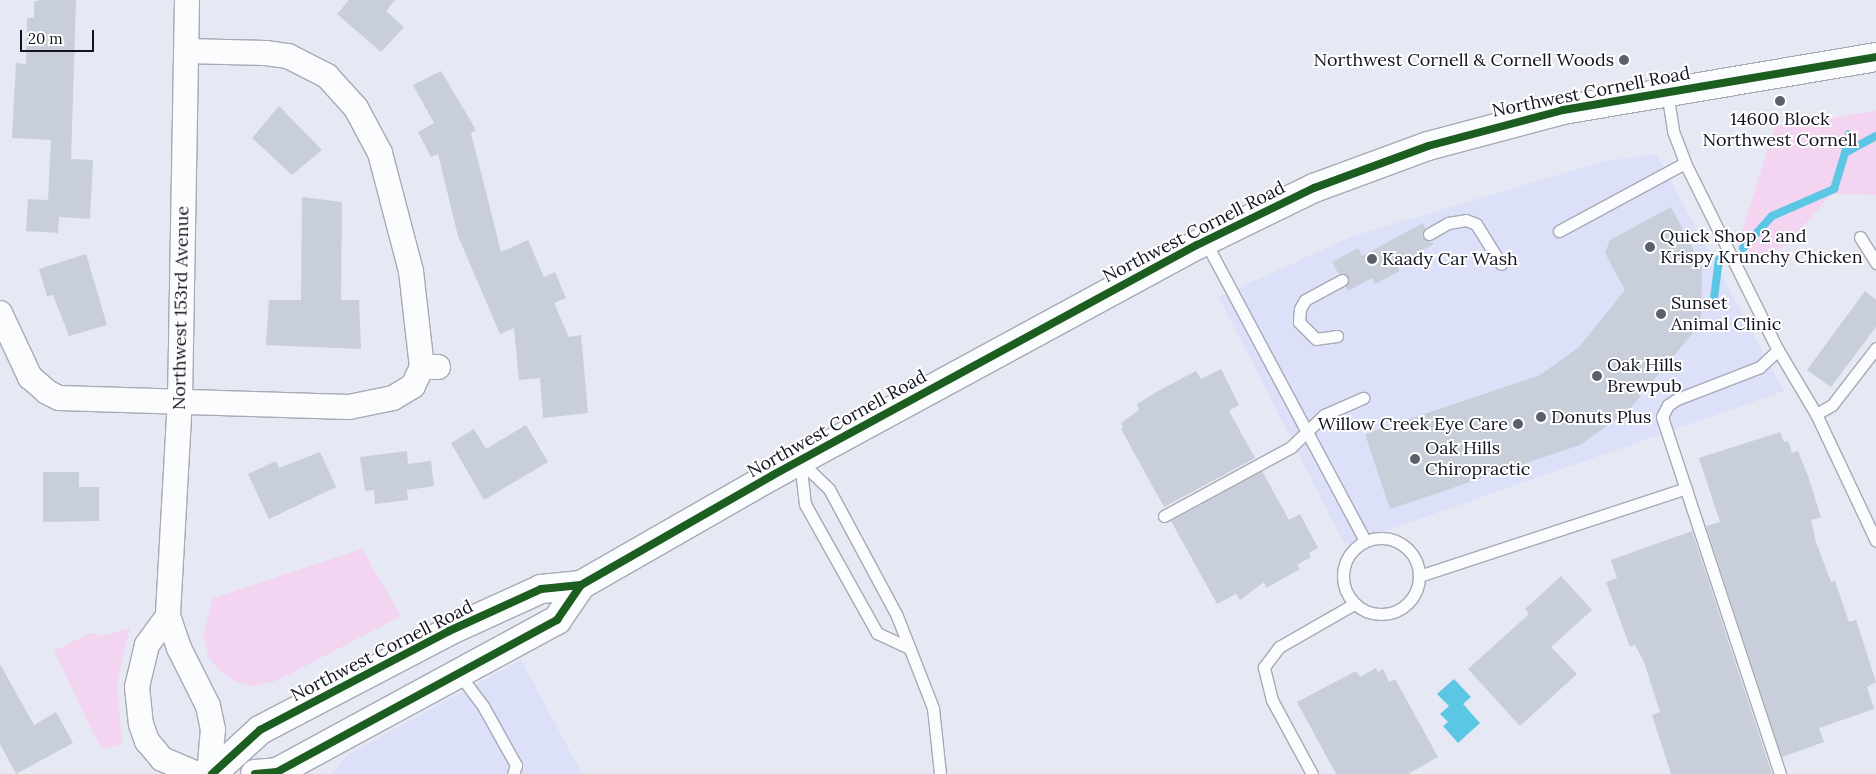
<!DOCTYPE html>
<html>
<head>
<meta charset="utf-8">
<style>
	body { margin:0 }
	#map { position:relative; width:1876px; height:774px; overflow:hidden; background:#e6e8f4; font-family:Lora,serif }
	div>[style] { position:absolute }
	.built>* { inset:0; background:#dce0f9 }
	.green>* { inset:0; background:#f3d4f1 }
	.water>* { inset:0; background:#5bc7e5 }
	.stream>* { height:8px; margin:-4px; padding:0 4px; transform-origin:4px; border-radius:4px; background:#5bc7e5 }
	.building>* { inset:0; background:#c8cfda }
	.roads { filter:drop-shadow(1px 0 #a7a9b5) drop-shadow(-1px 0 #a7a9b5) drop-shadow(0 1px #a7a9b5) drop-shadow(0 -1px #a7a9b5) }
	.service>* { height:11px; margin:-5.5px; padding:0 5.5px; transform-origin:5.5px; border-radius:5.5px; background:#fbfcfd }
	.service>.ring { margin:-5.5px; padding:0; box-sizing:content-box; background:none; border:11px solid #fbfcfd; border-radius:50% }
	.minor>* { height:24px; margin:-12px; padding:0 12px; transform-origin:12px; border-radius:12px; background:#fbfcfd }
	.secondary>* { height:28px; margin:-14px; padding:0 14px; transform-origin:14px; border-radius:14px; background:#fbfcfd }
	.cycleway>* { height:8px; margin:-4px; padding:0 4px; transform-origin:4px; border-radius:4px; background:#1b5e20 }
	.dots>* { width:14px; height:14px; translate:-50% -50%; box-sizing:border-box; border:2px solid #fff; border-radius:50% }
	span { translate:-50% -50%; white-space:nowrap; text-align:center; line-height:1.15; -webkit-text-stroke:4px #fff; paint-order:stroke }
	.poi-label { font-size:18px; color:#121420 }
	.right { translate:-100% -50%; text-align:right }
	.left { translate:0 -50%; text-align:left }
	.street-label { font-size:18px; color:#121420 }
	.scale { position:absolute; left:20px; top:30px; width:74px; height:22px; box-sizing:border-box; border:2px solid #121420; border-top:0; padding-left:6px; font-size:15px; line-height:18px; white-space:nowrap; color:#121420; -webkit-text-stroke:4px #fff; paint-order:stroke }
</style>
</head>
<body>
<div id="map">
	<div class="built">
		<i style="clip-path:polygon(1656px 154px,1784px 391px,1345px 545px,1219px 297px,1353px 236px,1601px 162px)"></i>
		<i style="clip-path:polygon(521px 660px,582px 774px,332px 774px,347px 755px)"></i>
	</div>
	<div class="green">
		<i style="clip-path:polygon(1876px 111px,1876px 195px,1831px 194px,1789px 243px,1759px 261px,1739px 241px,1775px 126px)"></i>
		<i style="clip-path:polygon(362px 549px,401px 616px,276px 681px,253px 686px,235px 681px,221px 672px,209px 658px,203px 634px,213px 598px)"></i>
		<i style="clip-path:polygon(130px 628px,117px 682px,122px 744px,105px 748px,100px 747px,54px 651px,90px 633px,103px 636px)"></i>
	</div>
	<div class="water">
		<i style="clip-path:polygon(1454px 679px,1471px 697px,1463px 704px,1480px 723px,1458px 743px,1443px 726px,1448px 722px,1440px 714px,1449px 706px,1437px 694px)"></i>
	</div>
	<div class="stream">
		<i style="left:1845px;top:153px;width:19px;rotate:-78deg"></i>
		<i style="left:1743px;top:248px;width:43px;rotate:-47.8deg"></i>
		<i style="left:1772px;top:216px;width:68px;rotate:-23.5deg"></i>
		<i style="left:1834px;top:189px;width:38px;rotate:-73deg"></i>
		<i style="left:1845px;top:153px;width:35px;rotate:-29deg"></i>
		<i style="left:1713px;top:306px;width:47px;rotate:-82.7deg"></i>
	</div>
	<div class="building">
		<i style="clip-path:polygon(40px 0,76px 0,71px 159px,93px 160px,90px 219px,59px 217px,58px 233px,26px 231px,28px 199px,48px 200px,51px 140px,12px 138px,16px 63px,26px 64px,27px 18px,34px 18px,34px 2px)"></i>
		<i style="clip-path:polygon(349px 0,395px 0,386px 11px,404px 27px,381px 52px,337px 14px)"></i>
		<i style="clip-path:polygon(441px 71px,476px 130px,471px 133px,501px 252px,528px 240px,544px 277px,555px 272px,566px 298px,554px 303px,569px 337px,581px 335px,588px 413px,543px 418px,540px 378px,519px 380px,514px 328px,500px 334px,458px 236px,438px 154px,431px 157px,418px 132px,434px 123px,413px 85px)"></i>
		<i style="clip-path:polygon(279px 106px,322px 150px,292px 175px,252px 138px)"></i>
		<i style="clip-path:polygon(302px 197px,342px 202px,341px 300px,359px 300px,361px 349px,266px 345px,269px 300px,301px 300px)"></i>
		<i style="clip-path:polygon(1671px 207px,1702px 266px,1701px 323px,1629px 410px,1580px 445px,1390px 509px,1365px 434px,1540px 375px,1579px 347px,1625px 290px,1605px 253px,1610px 240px)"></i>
		<i style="clip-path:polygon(1423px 223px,1425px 228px,1422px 237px,1434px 244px,1396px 265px,1400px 271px,1375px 284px,1372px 278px,1348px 291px,1346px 287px,1348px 276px,1338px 273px,1332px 262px,1358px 248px,1362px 256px)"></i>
		<i style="clip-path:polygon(86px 254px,107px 325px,69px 336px,53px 295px,47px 296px,39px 269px)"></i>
		<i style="clip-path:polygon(1865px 291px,1876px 300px,1876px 327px,1831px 387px,1807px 370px)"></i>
		<i style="clip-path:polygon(1221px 369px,1239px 405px,1229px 411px,1255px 458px,1164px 507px,1121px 429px,1123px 427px,1121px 423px,1139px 410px,1137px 404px,1158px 391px,1196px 371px,1201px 379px)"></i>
		<i style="clip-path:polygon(526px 425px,548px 462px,484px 500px,451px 443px,474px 429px,486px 449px)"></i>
		<i style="clip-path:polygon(1780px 432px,1784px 442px,1788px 441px,1792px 453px,1798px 451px,1808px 476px,1821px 517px,1811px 520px,1816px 542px,1831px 582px,1835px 581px,1849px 622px,1856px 620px,1876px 682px,1867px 687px,1874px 709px,1819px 728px,1824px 742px,1782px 757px,1706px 526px,1720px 522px,1699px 458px)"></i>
		<i style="clip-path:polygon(407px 451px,408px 464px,431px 461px,434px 486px,407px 490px,408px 500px,375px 504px,374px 490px,365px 491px,360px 457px)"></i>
		<i style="clip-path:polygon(320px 452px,336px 487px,269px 519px,248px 474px,276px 461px,279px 468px)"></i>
		<i style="clip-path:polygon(1262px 471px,1289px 520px,1300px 514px,1318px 548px,1309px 553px,1311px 557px,1297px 565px,1300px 569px,1266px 588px,1264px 582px,1240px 600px,1236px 594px,1217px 604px,1171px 521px)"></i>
		<i style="clip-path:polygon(43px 472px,79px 472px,79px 487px,99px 487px,99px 521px,43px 522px)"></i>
		<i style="clip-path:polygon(1692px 531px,1772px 774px,1671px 774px,1652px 715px,1660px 712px,1644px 662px,1635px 645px,1630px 647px,1606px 582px,1617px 578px,1611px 560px)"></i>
		<i style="clip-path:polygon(1561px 576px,1592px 610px,1551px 647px,1577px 674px,1520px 726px,1468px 669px,1529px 614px,1525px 609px)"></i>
		<i style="clip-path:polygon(0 664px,34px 725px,56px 712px,73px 743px,16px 774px,0 744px)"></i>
		<i style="clip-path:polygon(1376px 668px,1378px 672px,1383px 669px,1389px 682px,1395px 679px,1438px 757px,1408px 774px,1336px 774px,1297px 702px,1356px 671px,1360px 677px)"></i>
	</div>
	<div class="roads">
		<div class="service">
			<i style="left:1667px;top:92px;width:39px;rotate:81deg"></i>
			<i style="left:1673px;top:131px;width:34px;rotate:69deg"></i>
			<i style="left:1685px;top:163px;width:209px;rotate:63.6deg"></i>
			<i style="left:1778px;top:350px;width:74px;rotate:59.3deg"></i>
			<i style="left:1816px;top:414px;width:140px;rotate:64.7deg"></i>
			<i style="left:1559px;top:231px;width:143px;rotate:-28.4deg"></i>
			<i style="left:1429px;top:234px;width:22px;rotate:-30deg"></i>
			<i style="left:1448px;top:223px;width:18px;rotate:-9deg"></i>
			<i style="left:1466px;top:220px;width:11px;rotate:22deg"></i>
			<i style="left:1476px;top:224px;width:47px;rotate:58deg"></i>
			<i style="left:1860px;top:237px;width:31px;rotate:58deg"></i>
			<i style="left:1205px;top:241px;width:340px;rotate:61.9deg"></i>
			<i style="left:1337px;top:336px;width:21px;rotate:172deg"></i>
			<i style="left:1316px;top:339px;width:24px;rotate:-135deg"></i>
			<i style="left:1299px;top:322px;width:13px;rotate:-86deg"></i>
			<i style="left:1300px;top:309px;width:10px;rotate:-61deg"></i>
			<i style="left:1305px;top:300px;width:42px;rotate:-28.4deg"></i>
			<i style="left:1778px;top:350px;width:25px;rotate:137deg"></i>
			<i style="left:1760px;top:367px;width:89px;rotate:158.9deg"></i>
			<i style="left:1677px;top:399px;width:11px;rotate:146deg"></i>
			<i style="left:1668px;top:405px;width:13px;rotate:117deg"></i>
			<i style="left:1662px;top:417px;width:376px;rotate:71.7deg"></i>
			<i style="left:1816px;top:414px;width:18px;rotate:-29deg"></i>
			<i style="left:1832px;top:405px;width:72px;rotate:-52.3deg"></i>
			<i style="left:800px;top:461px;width:40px;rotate:44deg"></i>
			<i style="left:829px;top:489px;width:144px;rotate:61.8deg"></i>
			<i style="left:897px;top:616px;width:99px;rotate:68.6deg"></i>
			<i style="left:933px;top:708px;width:66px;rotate:83.9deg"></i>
			<i style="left:800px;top:461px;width:43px;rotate:83.4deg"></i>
			<i style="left:805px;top:504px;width:148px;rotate:60.8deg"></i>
			<i style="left:877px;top:633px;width:35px;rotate:25deg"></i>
			<i style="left:1164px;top:516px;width:145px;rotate:-28.5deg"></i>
			<i style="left:1291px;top:447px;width:46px;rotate:-44.1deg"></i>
			<i style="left:1324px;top:415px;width:43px;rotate:-23.6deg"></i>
			<i class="ring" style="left:1343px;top:538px;width:65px;height:65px"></i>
			<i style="left:1419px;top:576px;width:281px;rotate:-18.2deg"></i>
			<i style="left:459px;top:674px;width:40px;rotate:53deg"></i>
			<i style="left:483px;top:706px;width:68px;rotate:60.8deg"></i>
			<i style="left:516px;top:765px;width:9px;rotate:108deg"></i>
			<i style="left:1312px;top:774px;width:84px;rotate:-118.4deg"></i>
			<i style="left:1272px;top:700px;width:34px;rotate:-104deg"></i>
			<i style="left:1264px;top:667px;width:25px;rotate:-53deg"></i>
			<i style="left:1279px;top:647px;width:86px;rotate:-29.8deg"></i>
		</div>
		<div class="minor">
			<i style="left:187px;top:0;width:399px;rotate:91deg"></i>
			<i style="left:180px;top:399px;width:217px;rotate:93.2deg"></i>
			<i style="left:168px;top:616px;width:34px;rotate:71deg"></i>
			<i style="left:179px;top:648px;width:65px;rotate:63.4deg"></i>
			<i style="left:208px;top:706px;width:24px;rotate:78deg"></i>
			<i style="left:213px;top:729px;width:45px;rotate:95.1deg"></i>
			<i style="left:186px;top:51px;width:80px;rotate:1.4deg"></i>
			<i style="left:266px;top:53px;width:22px;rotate:8deg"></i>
			<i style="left:288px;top:56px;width:44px;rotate:27.1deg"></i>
			<i style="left:327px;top:76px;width:43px;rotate:47.8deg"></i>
			<i style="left:356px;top:108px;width:51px;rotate:61.9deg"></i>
			<i style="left:380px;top:153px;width:122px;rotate:75.3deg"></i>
			<i style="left:411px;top:271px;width:97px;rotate:83.5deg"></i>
			<i style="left:0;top:313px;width:71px;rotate:64.9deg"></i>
			<i style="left:30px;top:377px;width:23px;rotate:41deg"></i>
			<i style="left:47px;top:392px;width:13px;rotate:27deg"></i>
			<i style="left:59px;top:398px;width:290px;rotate:1.8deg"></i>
			<i style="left:349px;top:407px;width:45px;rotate:-11.6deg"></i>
			<i style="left:393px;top:398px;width:23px;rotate:-31deg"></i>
			<i style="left:413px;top:386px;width:21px;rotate:-65deg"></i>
			<i style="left:422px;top:367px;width:16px"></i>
			<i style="left:168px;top:616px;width:36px;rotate:126deg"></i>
			<i style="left:147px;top:645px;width:43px;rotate:103.4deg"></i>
			<i style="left:137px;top:687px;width:37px;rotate:84deg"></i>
			<i style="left:141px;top:724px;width:18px;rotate:71deg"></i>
			<i style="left:147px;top:741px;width:23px;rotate:50deg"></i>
			<i style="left:162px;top:759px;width:39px;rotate:23deg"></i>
		</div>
		<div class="secondary">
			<i style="left:212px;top:774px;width:65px;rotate:-42.5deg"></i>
			<i style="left:260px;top:730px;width:213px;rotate:-27.6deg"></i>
			<i style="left:449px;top:631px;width:101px;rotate:-24.5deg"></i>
			<i style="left:541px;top:589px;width:40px;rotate:-5.7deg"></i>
			<i style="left:581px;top:585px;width:221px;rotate:-29.8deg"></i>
			<i style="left:773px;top:475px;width:482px;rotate:-28.5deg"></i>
			<i style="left:1197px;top:245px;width:130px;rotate:-26deg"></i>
			<i style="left:1314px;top:188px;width:121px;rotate:-20.2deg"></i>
			<i style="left:1428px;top:146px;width:140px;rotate:-14.9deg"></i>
			<i style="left:1563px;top:110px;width:317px;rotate:-9.6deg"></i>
			<i style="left:255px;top:774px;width:22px;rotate:-5deg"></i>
			<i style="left:277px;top:772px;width:319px;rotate:-28.5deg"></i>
			<i style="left:557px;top:620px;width:42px;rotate:-55.6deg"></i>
		</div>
	</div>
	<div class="cycleway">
		<i style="left:212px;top:774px;width:65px;rotate:-42.5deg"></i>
		<i style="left:260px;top:730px;width:213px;rotate:-27.6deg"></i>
		<i style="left:449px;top:631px;width:101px;rotate:-24.5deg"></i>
		<i style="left:541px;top:589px;width:40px;rotate:-5.7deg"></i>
		<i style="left:581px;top:585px;width:221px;rotate:-29.8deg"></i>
		<i style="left:773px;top:475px;width:482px;rotate:-28.5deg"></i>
		<i style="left:1197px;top:245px;width:130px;rotate:-26deg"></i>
		<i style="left:1314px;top:188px;width:121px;rotate:-20.2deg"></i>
		<i style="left:1428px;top:146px;width:140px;rotate:-14.9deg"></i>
		<i style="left:1563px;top:110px;width:317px;rotate:-9.6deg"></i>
		<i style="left:255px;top:774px;width:22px;rotate:-5deg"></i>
		<i style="left:277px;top:772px;width:319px;rotate:-28.5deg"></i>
		<i style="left:557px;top:620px;width:42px;rotate:-55.6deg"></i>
	</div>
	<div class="dots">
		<i style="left:1624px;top:60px;background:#5c5e6a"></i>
		<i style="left:1780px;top:101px;background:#5c5e6a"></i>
		<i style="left:1650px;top:247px;background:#5c5e6a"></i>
		<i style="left:1372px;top:259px;background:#5c5e6a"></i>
		<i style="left:1661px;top:314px;background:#5c5e6a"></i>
		<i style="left:1597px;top:376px;background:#5c5e6a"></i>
		<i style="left:1541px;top:417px;background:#5c5e6a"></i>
		<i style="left:1518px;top:424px;background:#5c5e6a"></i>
		<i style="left:1415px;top:459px;background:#5c5e6a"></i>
	</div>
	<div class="poi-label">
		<span class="right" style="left:1614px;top:60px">Northwest Cornell &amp; Cornell Woods</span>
		<span style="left:1780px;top:130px">14600 Block<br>Northwest Cornell</span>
		<span class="left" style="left:1660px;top:247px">Quick Shop 2 and<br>Krispy Krunchy Chicken</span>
		<span class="left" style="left:1382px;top:259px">Kaady Car Wash</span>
		<span class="left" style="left:1671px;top:314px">Sunset<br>Animal Clinic</span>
		<span class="left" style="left:1607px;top:376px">Oak Hills<br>Brewpub</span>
		<span class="left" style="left:1551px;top:417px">Donuts Plus</span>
		<span class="right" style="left:1508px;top:424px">Willow Creek Eye Care</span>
		<span class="left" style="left:1425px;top:459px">Oak Hills<br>Chiropractic</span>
	</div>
	<div class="street-label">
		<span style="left:1591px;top:92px;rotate:-11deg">Northwest Cornell Road</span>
		<span style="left:1194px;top:232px;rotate:-27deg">Northwest Cornell Road</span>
		<span style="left:181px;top:308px;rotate:-89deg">Northwest 153rd Avenue</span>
		<span style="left:837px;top:424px;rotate:-29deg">Northwest Cornell Road</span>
		<span style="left:382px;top:651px;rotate:-27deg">Northwest Cornell Road</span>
	</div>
	<div class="scale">20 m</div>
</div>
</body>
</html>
